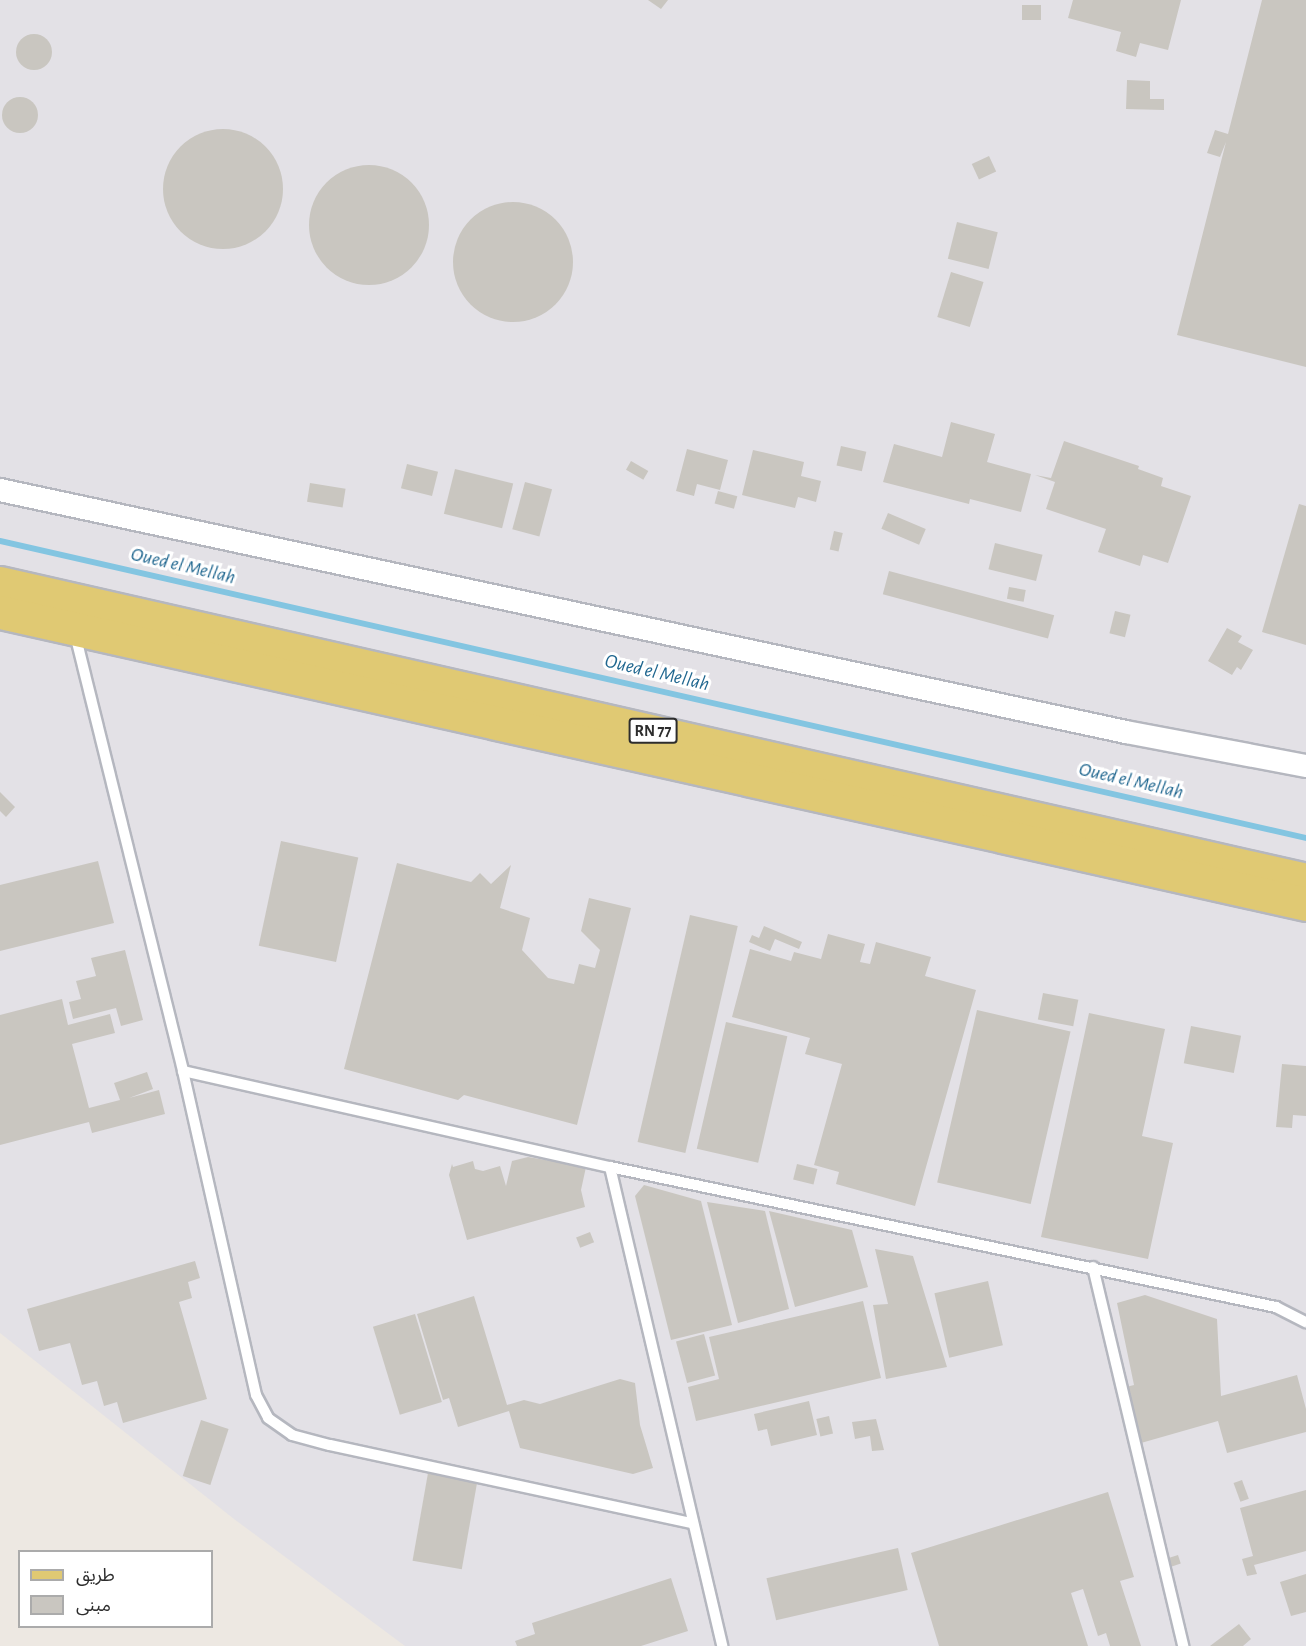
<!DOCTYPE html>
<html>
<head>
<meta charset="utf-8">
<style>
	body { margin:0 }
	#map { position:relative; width:1306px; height:1646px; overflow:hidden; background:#ede8e2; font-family:"Alegreya Sans","Noto Sans Arabic",sans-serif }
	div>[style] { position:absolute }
	.industrial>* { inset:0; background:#e3e1e6 }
	.stream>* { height:6px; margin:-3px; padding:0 3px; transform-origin:3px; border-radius:3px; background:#83c5e1 }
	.building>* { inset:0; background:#c9c6c0; transform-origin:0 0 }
	.round { border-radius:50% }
	.roads { filter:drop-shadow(2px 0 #b5b7bf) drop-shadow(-2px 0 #b5b7bf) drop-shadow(0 2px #b5b7bf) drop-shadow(0 -2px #b5b7bf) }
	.lane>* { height:10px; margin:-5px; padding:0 5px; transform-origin:5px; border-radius:5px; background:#fff }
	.street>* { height:22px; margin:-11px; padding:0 11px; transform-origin:11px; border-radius:11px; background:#fff }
	.primary>* { height:33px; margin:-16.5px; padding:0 16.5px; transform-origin:16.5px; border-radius:16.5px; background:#e0c973 }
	span { translate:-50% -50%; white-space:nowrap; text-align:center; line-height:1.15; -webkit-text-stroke:6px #fff; paint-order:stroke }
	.shield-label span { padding:2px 4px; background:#fff; border:2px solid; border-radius:4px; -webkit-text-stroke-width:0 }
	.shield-label { font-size:16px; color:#2d2d2d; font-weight:700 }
	.water-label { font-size:20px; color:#1f668f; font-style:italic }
	.legend { position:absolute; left:18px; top:1550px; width:195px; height:78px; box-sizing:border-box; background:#fff; border:2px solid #ababab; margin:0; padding:8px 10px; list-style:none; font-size:18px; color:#2d2d2d }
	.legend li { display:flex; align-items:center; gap:12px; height:30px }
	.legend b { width:30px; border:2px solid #ababab }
</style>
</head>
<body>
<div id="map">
	<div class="industrial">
		<i style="clip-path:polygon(0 0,1306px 0,1306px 1646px,405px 1646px,234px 1519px,0 1333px)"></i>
	</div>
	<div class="stream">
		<i style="left:0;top:541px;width:1339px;rotate:12.81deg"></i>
	</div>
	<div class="building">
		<i style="clip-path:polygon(648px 0,668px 0,661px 9px)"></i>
		<i style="clip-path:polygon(1073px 0,1181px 0,1168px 50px,1140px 43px,1136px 57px,1116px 51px,1121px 32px,1068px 18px)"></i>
		<i style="clip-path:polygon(1262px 0,1306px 0,1306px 367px,1177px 335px,1226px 142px,1220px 157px,1207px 153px,1215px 130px,1228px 134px)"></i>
		<i style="left:1022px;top:5px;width:19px;height:15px"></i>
		<i class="round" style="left:16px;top:34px;width:36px;height:36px"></i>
		<i style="clip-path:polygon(1127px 80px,1150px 81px,1150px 99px,1164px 99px,1164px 110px,1126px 109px)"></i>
		<i class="round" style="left:2px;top:97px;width:36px;height:36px"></i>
		<i class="round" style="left:163px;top:129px;width:120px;height:120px"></i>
		<i style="left:989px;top:156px;width:17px;height:19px;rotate:65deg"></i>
		<i class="round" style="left:309px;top:165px;width:120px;height:120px"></i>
		<i class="round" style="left:453px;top:202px;width:120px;height:120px"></i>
		<i style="left:957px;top:222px;width:42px;height:38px;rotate:14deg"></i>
		<i style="left:951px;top:272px;width:34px;height:47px;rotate:17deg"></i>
		<i style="clip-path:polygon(951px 422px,995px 434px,987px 462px,1031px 474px,1021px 512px,970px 499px,969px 504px,883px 482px,894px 444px,942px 457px)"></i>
		<i style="clip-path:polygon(1064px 441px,1139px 466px,1138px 469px,1163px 478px,1161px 486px,1191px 496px,1168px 563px,1143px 555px,1140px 566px,1098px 552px,1106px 529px,1046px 509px,1055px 482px,1035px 475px,1051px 478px)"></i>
		<i style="left:841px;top:446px;width:26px;height:20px;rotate:13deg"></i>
		<i style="clip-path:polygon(687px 449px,728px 460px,720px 490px,697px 484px,694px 496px,676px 491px)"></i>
		<i style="clip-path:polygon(753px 450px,804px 462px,801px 476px,821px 481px,816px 502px,798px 497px,795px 508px,742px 495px)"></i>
		<i style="left:631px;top:461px;width:20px;height:10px;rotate:30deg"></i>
		<i style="left:407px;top:464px;width:32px;height:25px;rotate:14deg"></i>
		<i style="left:455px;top:469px;width:60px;height:46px;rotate:14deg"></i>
		<i style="left:525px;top:482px;width:28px;height:49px;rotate:15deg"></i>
		<i style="left:310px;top:483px;width:36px;height:19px;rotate:9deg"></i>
		<i style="left:718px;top:491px;width:20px;height:13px;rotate:15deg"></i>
		<i style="clip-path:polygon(1299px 504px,1306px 506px,1306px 645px,1262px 632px)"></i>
		<i style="left:888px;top:513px;width:41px;height:17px;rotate:23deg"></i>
		<i style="left:834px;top:531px;width:9px;height:19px;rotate:13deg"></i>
		<i style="left:995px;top:543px;width:49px;height:27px;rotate:14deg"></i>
		<i style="left:889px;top:571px;width:171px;height:24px;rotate:15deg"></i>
		<i style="left:1009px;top:587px;width:17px;height:12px;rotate:10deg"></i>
		<i style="left:1115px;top:611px;width:16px;height:23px;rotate:14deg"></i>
		<i style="clip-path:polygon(1227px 628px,1242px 636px,1238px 642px,1253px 650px,1241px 670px,1237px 667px,1232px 675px,1208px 661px)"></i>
		<i style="clip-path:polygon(0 792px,15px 807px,6px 817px,0 811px)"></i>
		<i style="left:281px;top:841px;width:79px;height:107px;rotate:12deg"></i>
		<i style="clip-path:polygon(98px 861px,114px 923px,0 951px,0 885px)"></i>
		<i style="clip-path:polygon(397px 863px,471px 882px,480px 873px,491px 884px,511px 865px,500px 908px,530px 918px,522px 950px,548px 978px,574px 984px,579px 964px,595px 968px,600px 950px,581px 931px,589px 898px,631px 908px,577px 1125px,464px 1095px,458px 1100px,344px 1069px)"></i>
		<i style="left:690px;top:915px;width:49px;height:233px;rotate:13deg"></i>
		<i style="clip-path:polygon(764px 926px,802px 942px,799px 949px,775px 939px,770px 951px,749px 942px,752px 935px,759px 938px)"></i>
		<i style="clip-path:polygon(828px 934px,865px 944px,860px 962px,870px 964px,876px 942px,931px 957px,925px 976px,976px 990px,915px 1206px,836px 1184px,839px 1172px,814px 1165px,842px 1064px,805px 1054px,810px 1038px,732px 1017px,750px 949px,791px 961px,794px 952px,821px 959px)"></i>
		<i style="clip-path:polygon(125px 950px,143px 1020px,121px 1026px,116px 1008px,73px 1019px,69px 1002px,81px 999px,76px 981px,96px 976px,91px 958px)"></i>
		<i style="left:1043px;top:993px;width:36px;height:27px;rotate:11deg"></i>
		<i style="clip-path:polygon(62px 999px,68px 1025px,110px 1014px,115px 1033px,72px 1044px,89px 1108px,120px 1100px,114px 1083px,147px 1072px,153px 1089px,129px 1098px,159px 1090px,165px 1114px,92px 1133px,89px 1122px,0 1145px,0 1015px)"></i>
		<i style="left:977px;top:1010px;width:96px;height:177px;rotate:13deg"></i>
		<i style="clip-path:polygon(1089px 1013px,1165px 1029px,1142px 1136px,1173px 1143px,1148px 1259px,1041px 1237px)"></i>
		<i style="left:726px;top:1022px;width:63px;height:130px;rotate:13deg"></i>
		<i style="left:1191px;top:1026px;width:51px;height:38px;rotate:11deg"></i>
		<i style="clip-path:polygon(1282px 1064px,1306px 1066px,1306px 1116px,1293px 1115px,1292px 1128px,1276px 1127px)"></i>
		<i style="clip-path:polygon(528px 1157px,586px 1167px,581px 1190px,585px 1207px,467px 1240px,449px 1175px,452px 1164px,453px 1167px,473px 1161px,475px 1169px,483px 1171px,500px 1166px,506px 1186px,512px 1161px)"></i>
		<i style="left:797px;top:1164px;width:21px;height:16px;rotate:14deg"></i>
		<i style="clip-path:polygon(644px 1185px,701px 1201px,732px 1325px,671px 1340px,635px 1196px)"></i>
		<i style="clip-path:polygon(707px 1202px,765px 1211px,789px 1309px,738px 1323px)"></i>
		<i style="clip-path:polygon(769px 1211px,852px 1230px,868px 1287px,795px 1307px)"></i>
		<i style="left:590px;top:1232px;width:11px;height:15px;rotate:68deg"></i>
		<i style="clip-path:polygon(875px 1249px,913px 1256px,947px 1367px,886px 1379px,873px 1305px,888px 1304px)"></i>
		<i style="clip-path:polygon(195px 1261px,200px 1278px,188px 1282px,192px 1298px,179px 1302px,207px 1399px,123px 1423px,117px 1402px,104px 1406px,97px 1381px,82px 1385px,70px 1343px,39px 1351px,27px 1309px)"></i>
		<i style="left:988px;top:1281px;width:66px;height:55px;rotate:77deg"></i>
		<i style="clip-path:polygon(1145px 1295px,1217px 1319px,1221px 1396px,1297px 1375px,1306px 1409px,1306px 1432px,1227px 1453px,1218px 1421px,1141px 1443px,1126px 1387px,1134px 1385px,1117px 1303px)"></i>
		<i style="clip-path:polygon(474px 1296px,507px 1405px,524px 1400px,540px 1404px,620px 1379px,635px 1383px,640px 1425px,653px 1468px,633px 1474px,520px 1448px,509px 1411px,458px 1427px,449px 1398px,443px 1400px,417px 1314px)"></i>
		<i style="clip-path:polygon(863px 1301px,881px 1378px,696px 1421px,688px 1387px,719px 1379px,709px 1337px)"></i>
		<i style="left:415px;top:1314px;width:92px;height:44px;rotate:73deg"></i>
		<i style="left:704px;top:1334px;width:43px;height:29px;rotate:75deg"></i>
		<i style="clip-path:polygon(809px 1401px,817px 1435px,771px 1446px,767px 1429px,758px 1431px,754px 1414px)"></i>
		<i style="left:829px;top:1416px;width:18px;height:13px;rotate:77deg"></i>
		<i style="clip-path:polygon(876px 1419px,884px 1450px,872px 1451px,870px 1436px,855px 1439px,852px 1422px)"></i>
		<i style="left:201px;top:1420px;width:29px;height:59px;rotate:18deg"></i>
		<i style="left:428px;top:1473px;width:50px;height:89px;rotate:10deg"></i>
		<i style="left:1242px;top:1480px;width:20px;height:9px;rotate:70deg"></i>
		<i style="clip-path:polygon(1306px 1490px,1306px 1551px,1254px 1565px,1257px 1574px,1247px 1576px,1242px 1559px,1253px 1556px,1240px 1508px)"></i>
		<i style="clip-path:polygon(1108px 1492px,1134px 1577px,1120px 1581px,1141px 1646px,1110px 1646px,1106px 1633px,1098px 1636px,1083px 1589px,1071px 1593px,1088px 1646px,939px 1646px,911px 1553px)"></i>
		<i style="left:898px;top:1548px;width:43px;height:135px;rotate:77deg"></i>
		<i style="left:1178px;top:1555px;width:9px;height:14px;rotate:72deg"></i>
		<i style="clip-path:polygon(1306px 1574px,1306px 1612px,1291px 1616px,1280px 1582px)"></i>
		<i style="clip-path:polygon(671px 1578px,688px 1631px,641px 1646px,517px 1646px,515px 1641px,535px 1634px,532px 1623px)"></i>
		<i style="clip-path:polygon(1239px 1624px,1251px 1639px,1243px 1646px,1210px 1646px)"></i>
	</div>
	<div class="roads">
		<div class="lane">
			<i style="left:75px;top:634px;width:450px;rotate:76.1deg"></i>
			<i style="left:183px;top:1071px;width:332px;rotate:77.3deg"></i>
			<i style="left:256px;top:1395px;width:26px;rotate:62deg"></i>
			<i style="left:268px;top:1418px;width:29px;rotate:35deg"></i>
			<i style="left:292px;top:1435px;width:39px;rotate:15deg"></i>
			<i style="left:330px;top:1445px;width:370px;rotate:12.2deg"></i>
			<i style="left:183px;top:1071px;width:438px;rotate:12.7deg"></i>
			<i style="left:610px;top:1167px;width:681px;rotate:11.87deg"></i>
			<i style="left:1276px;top:1307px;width:34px;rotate:27deg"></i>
			<i style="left:610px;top:1167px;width:492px;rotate:76.8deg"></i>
			<i style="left:1093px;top:1267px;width:390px;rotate:76.6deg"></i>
		</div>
		<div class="street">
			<i style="left:0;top:490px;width:1152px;rotate:12.13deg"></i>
			<i style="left:1126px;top:732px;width:183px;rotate:10.7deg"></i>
		</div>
		<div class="primary">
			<i style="left:0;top:583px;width:1339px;rotate:12.81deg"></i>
			<i style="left:0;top:612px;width:1338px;rotate:12.6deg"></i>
		</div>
	</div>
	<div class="shield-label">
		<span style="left:653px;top:731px">RN 77</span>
	</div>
	<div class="water-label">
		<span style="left:183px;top:566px;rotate:13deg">Oued el Mellah</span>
		<span style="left:657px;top:673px;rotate:13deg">Oued el Mellah</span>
		<span style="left:1131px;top:781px;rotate:13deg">Oued el Mellah</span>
	</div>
	<ul class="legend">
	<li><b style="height:8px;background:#e0c973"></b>طريق</li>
	<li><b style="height:16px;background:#c9c6c0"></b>مبنى</li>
	</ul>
</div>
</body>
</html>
